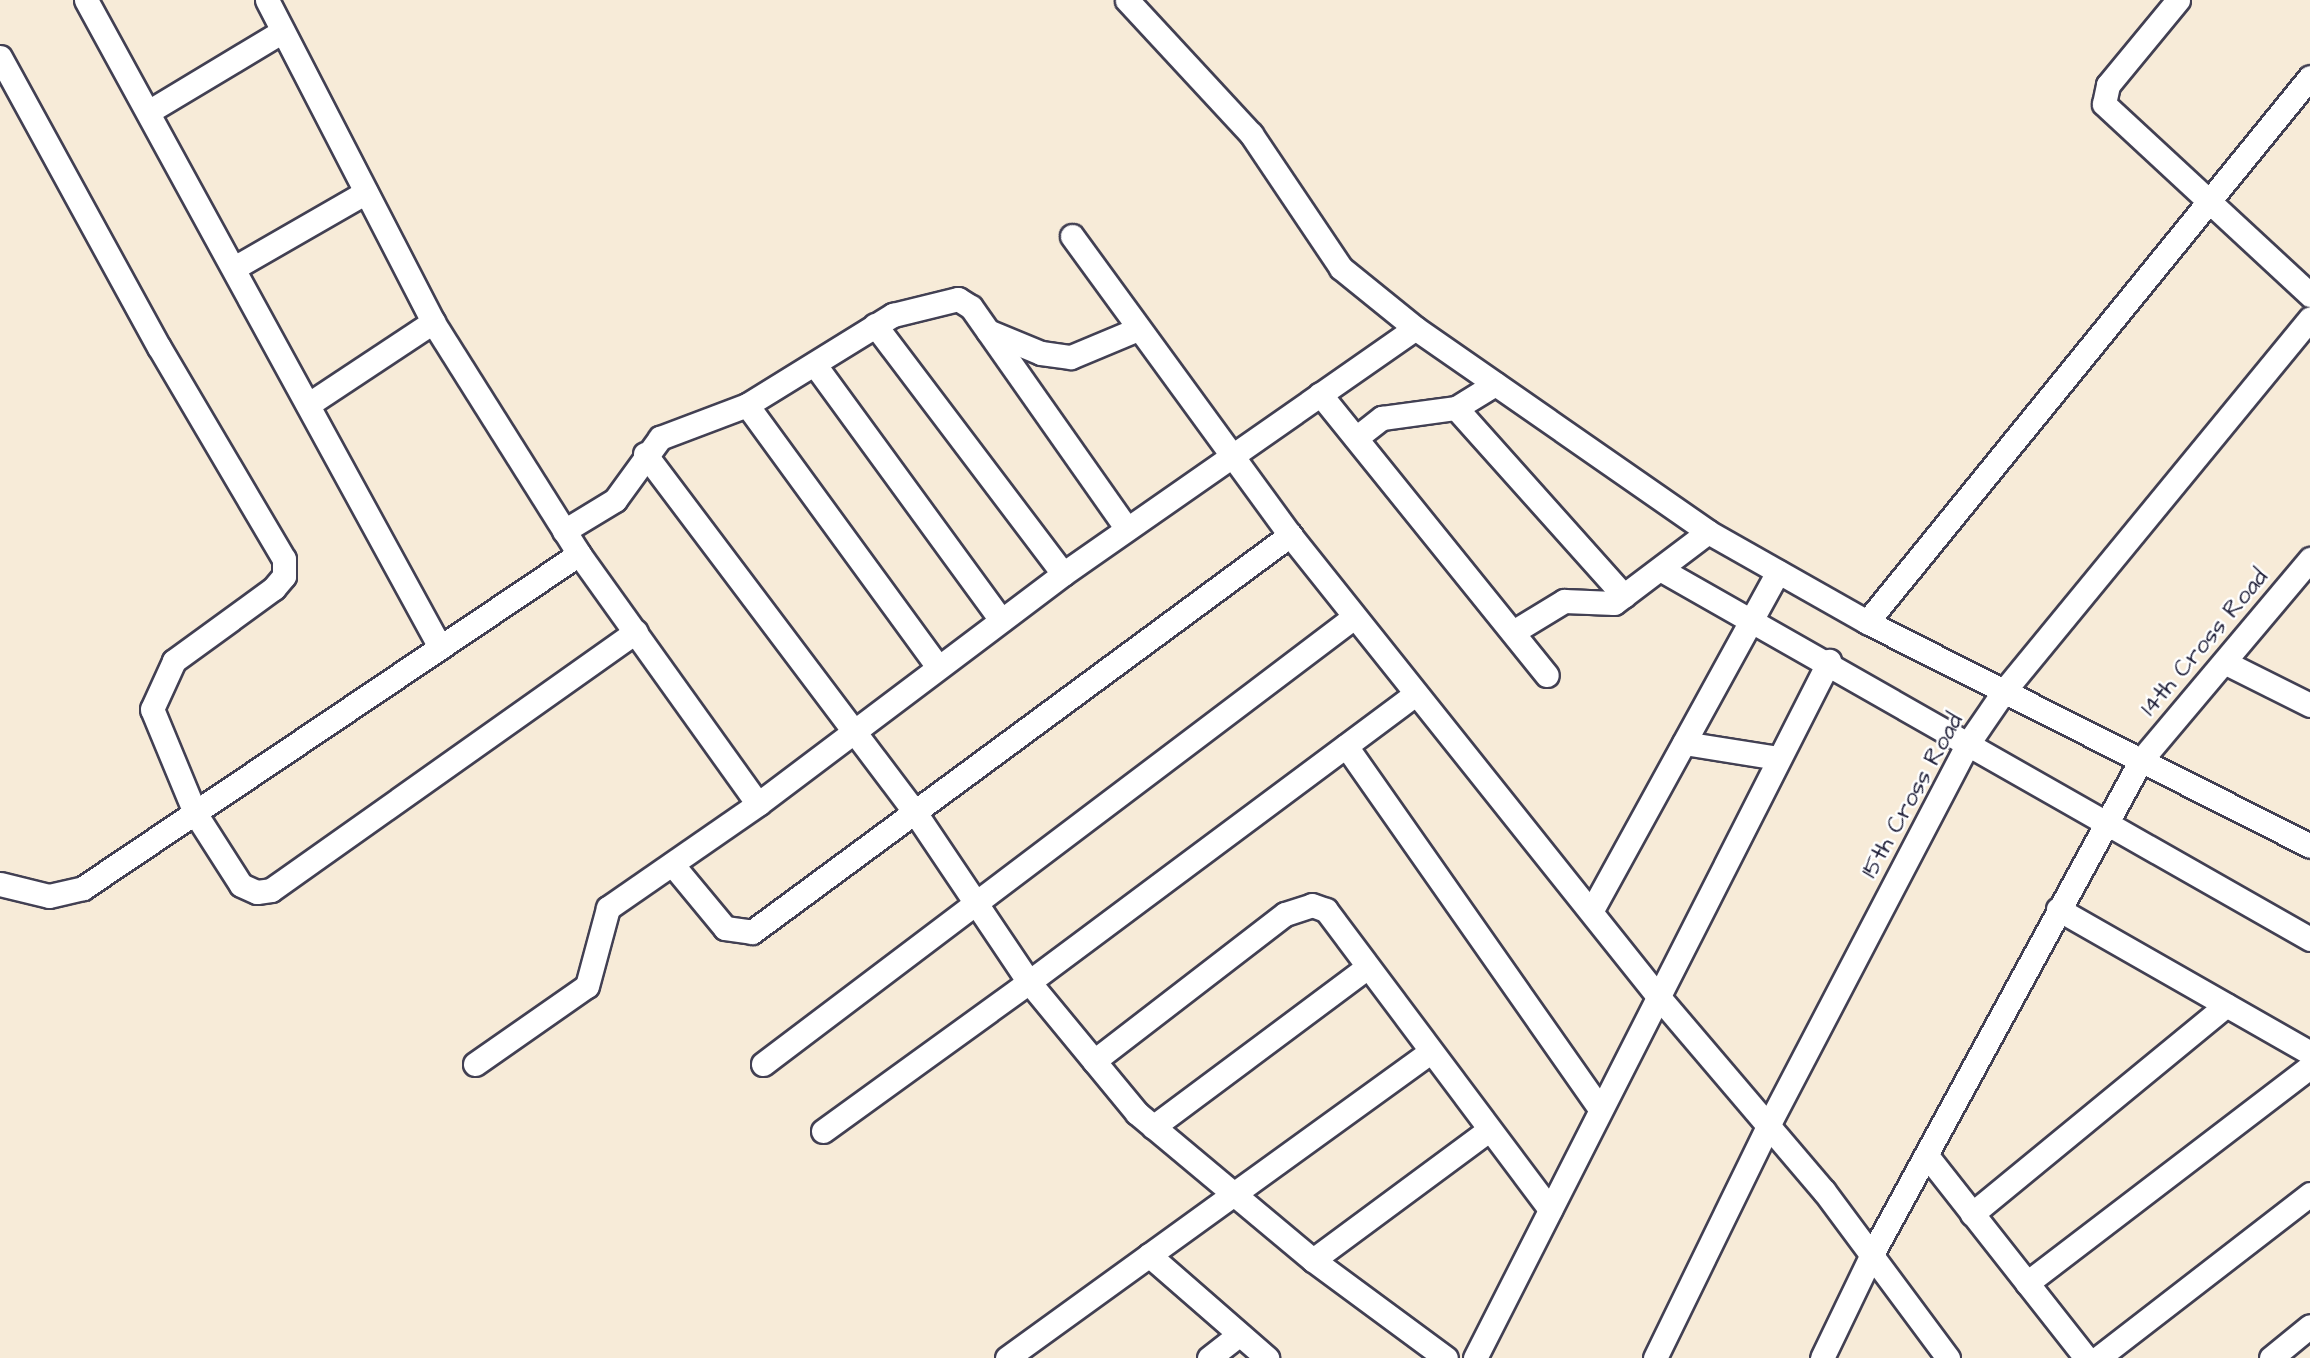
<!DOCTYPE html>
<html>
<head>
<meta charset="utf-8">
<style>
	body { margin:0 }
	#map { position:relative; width:2310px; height:1358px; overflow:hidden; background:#f7ebd8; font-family:"Architects Daughter",sans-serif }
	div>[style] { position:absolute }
	.roads { filter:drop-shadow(2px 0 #424053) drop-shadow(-2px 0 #424053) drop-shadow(0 2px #424053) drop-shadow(0 -2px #424053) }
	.street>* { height:23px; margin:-11.5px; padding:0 11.5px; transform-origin:11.5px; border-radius:11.5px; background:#fff }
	span { translate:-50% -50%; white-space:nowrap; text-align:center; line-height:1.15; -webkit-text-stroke:5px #fff; paint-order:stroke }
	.street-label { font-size:24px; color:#22223b }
</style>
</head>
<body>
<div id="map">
	<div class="roads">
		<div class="street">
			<i style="left:86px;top:0;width:738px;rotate:61.32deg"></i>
			<i style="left:267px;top:0;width:362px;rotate:62.7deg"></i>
			<i style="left:433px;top:322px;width:274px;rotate:57.8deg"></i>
			<i style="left:579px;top:554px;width:307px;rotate:54.4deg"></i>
			<i style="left:1127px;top:0;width:183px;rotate:47.2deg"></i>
			<i style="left:1251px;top:134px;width:161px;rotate:56.1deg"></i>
			<i style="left:1341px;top:268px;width:95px;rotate:39deg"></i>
			<i style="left:2178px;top:0;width:110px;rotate:129.5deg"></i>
			<i style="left:2108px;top:85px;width:19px;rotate:102deg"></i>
			<i style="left:2104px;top:104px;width:281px;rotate:42.8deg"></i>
			<i style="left:0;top:57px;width:331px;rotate:61.3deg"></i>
			<i style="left:159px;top:347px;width:246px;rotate:59.5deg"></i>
			<i style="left:284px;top:559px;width:17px;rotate:90deg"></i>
			<i style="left:284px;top:576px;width:16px;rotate:130deg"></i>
			<i style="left:274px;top:588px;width:124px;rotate:143.9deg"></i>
			<i style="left:174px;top:661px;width:53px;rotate:114.6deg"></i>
			<i style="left:152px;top:709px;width:113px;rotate:67.5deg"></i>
			<i style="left:195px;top:813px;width:85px;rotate:57.4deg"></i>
			<i style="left:241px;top:885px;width:17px;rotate:24deg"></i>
			<i style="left:257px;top:892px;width:14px;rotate:-8deg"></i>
			<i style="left:271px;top:890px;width:447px;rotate:-35.3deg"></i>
			<i style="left:148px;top:112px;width:157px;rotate:-31deg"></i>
			<i style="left:234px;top:268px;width:152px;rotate:-29.9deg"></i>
			<i style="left:875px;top:325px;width:312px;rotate:52.9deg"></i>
			<i style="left:988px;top:331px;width:57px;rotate:22.5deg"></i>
			<i style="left:1041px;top:353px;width:30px;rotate:8deg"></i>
			<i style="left:1071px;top:357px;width:73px;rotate:-22.7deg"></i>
			<i style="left:815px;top:365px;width:316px;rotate:53.9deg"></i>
			<i style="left:1320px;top:394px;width:361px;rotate:51.1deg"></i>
			<i style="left:309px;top:404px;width:149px;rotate:-33.5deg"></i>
			<i style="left:747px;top:405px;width:324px;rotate:53.9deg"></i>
			<i style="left:1456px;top:408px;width:252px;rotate:48.2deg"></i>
			<i style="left:1356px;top:438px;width:33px;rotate:-38deg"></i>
			<i style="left:1382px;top:418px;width:75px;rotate:-7.7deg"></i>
			<i style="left:1456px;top:408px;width:46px;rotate:-31.6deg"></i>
			<i style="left:645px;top:454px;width:447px;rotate:53deg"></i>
			<i style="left:914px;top:811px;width:206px;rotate:56.1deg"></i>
			<i style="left:1029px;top:982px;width:480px;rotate:-36.7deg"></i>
			<i style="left:564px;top:531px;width:60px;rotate:-31.3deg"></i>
			<i style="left:615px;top:500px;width:77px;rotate:-54deg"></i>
			<i style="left:660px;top:438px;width:93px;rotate:-20.8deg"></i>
			<i style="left:747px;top:405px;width:172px;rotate:-31.7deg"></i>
			<i style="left:893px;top:315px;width:67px;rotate:-13.8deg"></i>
			<i style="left:958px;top:299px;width:15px;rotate:32deg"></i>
			<i style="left:971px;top:307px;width:271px;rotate:54.9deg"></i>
			<i style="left:1290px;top:535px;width:588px;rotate:51.42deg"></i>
			<i style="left:1657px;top:995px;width:257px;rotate:49.6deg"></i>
			<i style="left:1824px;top:1191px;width:208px;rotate:53.4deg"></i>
			<i style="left:1660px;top:569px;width:748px;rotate:29.65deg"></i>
			<i style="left:1867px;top:622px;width:702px;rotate:-50.89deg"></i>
			<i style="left:1513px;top:632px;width:60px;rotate:-31.3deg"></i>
			<i style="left:1564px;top:601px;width:50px;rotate:2.3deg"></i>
			<i style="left:1614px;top:603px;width:118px;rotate:-37.1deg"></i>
			<i style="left:2226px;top:663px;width:94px;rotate:26.6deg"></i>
			<i style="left:1684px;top:743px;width:96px;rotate:9deg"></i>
			<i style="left:1346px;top:746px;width:443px;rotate:55deg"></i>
			<i style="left:672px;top:864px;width:83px;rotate:50.4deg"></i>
			<i style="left:725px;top:928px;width:27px;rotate:8deg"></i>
			<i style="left:752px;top:932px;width:669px;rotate:-36.42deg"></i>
			<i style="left:1290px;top:535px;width:370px;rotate:-126.1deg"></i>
			<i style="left:0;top:884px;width:50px;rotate:13.8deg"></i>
			<i style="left:49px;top:896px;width:35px;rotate:-13deg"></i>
			<i style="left:83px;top:888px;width:598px;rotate:-33.96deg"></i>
			<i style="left:2058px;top:909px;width:290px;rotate:29.7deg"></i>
			<i style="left:1592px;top:910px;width:386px;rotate:-61.2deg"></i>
			<i style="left:1094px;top:1061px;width:241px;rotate:-37.6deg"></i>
			<i style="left:1285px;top:914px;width:28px;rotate:-18deg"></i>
			<i style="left:1312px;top:905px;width:15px;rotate:20deg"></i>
			<i style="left:1326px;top:910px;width:374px;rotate:53.2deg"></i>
			<i style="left:475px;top:1064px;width:136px;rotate:-34.9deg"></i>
			<i style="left:587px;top:986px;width:81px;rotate:-74.9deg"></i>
			<i style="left:608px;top:908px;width:183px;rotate:-34.7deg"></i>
			<i style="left:758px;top:804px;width:382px;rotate:-37deg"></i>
			<i style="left:1063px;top:574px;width:429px;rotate:-34.9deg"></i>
			<i style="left:1415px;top:328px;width:357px;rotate:34.8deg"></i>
			<i style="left:1708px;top:532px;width:183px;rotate:29.5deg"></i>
			<i style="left:1867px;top:622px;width:496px;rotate:26.8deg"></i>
			<i style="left:763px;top:1064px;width:741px;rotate:-37.1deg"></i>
			<i style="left:1153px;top:1127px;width:268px;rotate:-36.7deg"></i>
			<i style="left:823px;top:1131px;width:254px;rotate:-35.9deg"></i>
			<i style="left:1029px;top:982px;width:170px;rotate:50.5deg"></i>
			<i style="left:1137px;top:1113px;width:229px;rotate:39.9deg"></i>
			<i style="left:1313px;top:1260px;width:165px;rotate:36.4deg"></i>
			<i style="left:1928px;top:1157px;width:256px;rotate:51.8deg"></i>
			<i style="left:1972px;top:1214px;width:329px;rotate:-39.4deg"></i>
			<i style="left:1149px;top:1255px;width:157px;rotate:41.1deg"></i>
			<i style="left:1313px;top:1260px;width:219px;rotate:-36.5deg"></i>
			<i style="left:2027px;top:1283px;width:356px;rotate:-37.4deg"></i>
			<i style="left:1007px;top:1358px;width:522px;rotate:-35.88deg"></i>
			<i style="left:1209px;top:1358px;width:37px;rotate:-38deg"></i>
			<i style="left:1475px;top:1358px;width:782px;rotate:-63.07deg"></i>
			<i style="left:1655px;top:1358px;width:263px;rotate:-64deg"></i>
			<i style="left:1770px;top:1122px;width:425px;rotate:-62.4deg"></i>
			<i style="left:1967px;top:745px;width:65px;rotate:-55.6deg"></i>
			<i style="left:2004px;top:691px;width:482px;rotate:-50.6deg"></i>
			<i style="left:1822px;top:1358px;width:115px;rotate:-64.3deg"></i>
			<i style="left:1872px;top:1254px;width:562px;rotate:-61.43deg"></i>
			<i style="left:2141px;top:760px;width:263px;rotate:-49.9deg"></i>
			<i style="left:2098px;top:1358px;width:268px;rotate:-37.7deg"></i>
			<i style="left:2271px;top:1358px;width:50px;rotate:-39.4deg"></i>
		</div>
	</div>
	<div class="street-label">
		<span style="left:2205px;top:643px;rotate:-50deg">14th Cross Road</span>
		<span style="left:1913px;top:796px;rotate:-61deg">15th Cross Road</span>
	</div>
</div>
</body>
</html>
